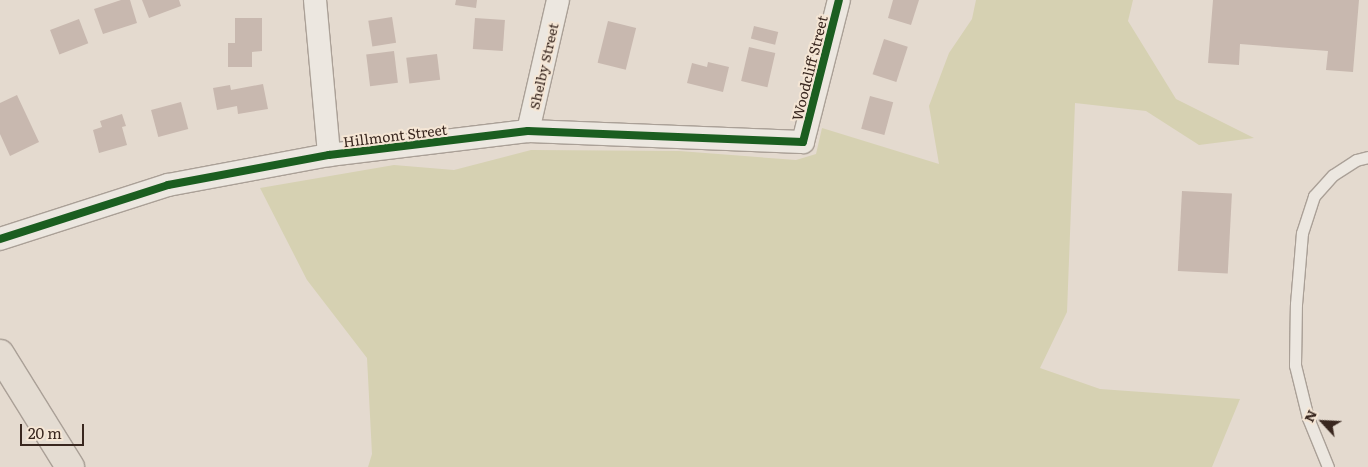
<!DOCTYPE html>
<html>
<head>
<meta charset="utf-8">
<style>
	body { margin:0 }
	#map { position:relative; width:1368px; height:467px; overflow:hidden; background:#e4dacf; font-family:Literata,serif }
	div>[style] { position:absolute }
	.green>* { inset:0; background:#d6d1b2 }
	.building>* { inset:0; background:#c8b8af; transform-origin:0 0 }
	.roads { filter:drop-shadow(1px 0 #aaa097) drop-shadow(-1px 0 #aaa097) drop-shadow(0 1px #aaa097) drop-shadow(0 -1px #aaa097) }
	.lane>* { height:11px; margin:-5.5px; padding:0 5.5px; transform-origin:5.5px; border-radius:5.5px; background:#ece7e0 }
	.street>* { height:22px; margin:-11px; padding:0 11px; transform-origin:11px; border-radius:11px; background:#ece7e0 }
	.primary>* { height:28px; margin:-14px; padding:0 14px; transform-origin:14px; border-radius:14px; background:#e4dcd2 }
	.cycleway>* { height:8px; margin:-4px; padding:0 4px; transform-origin:4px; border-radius:4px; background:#1b5e20 }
	span { translate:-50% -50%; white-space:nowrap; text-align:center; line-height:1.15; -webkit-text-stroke:4px #f5e6d5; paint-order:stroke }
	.street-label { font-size:14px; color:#39271f }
	.north { position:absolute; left:1298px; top:397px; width:50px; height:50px; -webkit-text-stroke:4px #f5e6d5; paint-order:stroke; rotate:295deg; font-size:14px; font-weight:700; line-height:20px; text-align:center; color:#39271f }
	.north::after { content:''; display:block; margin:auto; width:18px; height:22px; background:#39271f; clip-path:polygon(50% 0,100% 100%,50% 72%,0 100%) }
	.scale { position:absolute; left:20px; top:424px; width:64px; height:22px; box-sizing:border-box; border:2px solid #39271f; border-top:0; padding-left:6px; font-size:15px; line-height:18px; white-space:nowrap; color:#39271f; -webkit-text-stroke:4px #f5e6d5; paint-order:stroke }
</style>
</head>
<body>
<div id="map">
	<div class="green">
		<i style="clip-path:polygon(976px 0,1133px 0,1128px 21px,1176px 99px,1254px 138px,1199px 145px,1146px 111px,1075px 103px,1067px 312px,1040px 368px,1100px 389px,1240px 399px,1212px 467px,368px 467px,372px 454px,367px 358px,307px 280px,260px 188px,394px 165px,454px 170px,531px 150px,679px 151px,796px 160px,816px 154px,822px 128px,939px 164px,929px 106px,949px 53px,972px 19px)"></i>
	</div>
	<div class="building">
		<i style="clip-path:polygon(121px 0,130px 0,137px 23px,103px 34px,94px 9px)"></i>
		<i style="clip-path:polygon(142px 0,179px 0,181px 6px,149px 18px)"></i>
		<i style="clip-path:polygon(456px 0,477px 0,476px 8px,455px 5px)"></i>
		<i style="clip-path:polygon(893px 0,919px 0,911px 25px,888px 18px)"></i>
		<i style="clip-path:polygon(1213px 0,1359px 0,1353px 72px,1326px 70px,1328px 51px,1240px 44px,1239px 65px,1208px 63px)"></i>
		<i style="left:392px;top:17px;width:26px;height:24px;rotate:81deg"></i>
		<i style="clip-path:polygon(235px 18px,262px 18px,262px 51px,252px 52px,252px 67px,228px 67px,228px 43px,235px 43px)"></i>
		<i style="left:475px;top:18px;width:30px;height:31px;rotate:4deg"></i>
		<i style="left:79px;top:19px;width:26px;height:31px;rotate:69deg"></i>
		<i style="left:608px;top:21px;width:29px;height:43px;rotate:14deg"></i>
		<i style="left:754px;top:26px;width:25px;height:13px;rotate:14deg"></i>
		<i style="left:884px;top:39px;width:25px;height:37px;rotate:18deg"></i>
		<i style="left:749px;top:47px;width:27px;height:35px;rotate:13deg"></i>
		<i style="left:394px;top:51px;width:32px;height:28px;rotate:83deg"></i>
		<i style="left:437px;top:54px;width:26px;height:31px;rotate:83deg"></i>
		<i style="clip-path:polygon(708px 62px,729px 67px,723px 92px,687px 83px,692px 63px,707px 67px)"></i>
		<i style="clip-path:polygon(263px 84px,268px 109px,238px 114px,237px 106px,217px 110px,213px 88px,230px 85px,231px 90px)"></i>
		<i style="clip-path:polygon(17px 95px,39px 142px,10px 156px,0 134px,0 103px)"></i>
		<i style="left:870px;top:96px;width:24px;height:34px;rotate:15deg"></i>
		<i style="left:181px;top:102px;width:28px;height:31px;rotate:75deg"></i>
		<i style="clip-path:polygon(122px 114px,126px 126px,122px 127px,127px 145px,99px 153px,93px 130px,102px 127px,100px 121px)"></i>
		<i style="left:1182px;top:191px;width:50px;height:80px;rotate:3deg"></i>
	</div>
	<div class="roads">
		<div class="lane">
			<i style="left:1328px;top:467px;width:53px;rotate:-112.2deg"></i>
			<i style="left:1308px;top:418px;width:55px;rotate:-103.8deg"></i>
			<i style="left:1295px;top:365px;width:61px;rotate:-89.1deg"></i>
			<i style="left:1296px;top:304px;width:71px;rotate:-85.2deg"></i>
			<i style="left:1302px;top:233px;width:39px;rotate:-72deg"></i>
			<i style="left:1314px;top:196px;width:28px;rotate:-48deg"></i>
			<i style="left:1333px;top:175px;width:27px;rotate:-33deg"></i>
			<i style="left:1356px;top:160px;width:12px;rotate:-14deg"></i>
		</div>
		<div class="street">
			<i style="left:315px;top:0;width:156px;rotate:84.8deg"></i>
			<i style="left:528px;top:131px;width:134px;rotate:-77.1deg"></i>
			<i style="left:0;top:239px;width:176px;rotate:-17.8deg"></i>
			<i style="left:168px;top:185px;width:164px;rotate:-10.6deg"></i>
			<i style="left:329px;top:155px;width:200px;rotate:-6.9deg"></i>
			<i style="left:528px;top:131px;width:275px;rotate:2.3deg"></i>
			<i style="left:803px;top:142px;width:146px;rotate:-75.8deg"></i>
		</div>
		<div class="primary">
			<i style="left:0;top:354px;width:133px;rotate:58.2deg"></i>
		</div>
	</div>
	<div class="cycleway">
		<i style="left:0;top:239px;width:176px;rotate:-17.8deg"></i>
		<i style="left:168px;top:185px;width:164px;rotate:-10.6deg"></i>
		<i style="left:329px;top:155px;width:200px;rotate:-6.9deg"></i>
		<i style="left:528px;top:131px;width:275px;rotate:2.3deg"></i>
		<i style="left:803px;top:142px;width:146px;rotate:-75.8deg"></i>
	</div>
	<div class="street-label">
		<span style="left:543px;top:66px;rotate:-77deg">Shelby Street</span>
		<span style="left:809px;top:68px;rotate:-76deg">Woodcliff Street</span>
		<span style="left:395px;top:135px;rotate:-7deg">Hillmont Street</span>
	</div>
	<div class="north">N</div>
	<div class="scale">20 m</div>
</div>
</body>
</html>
